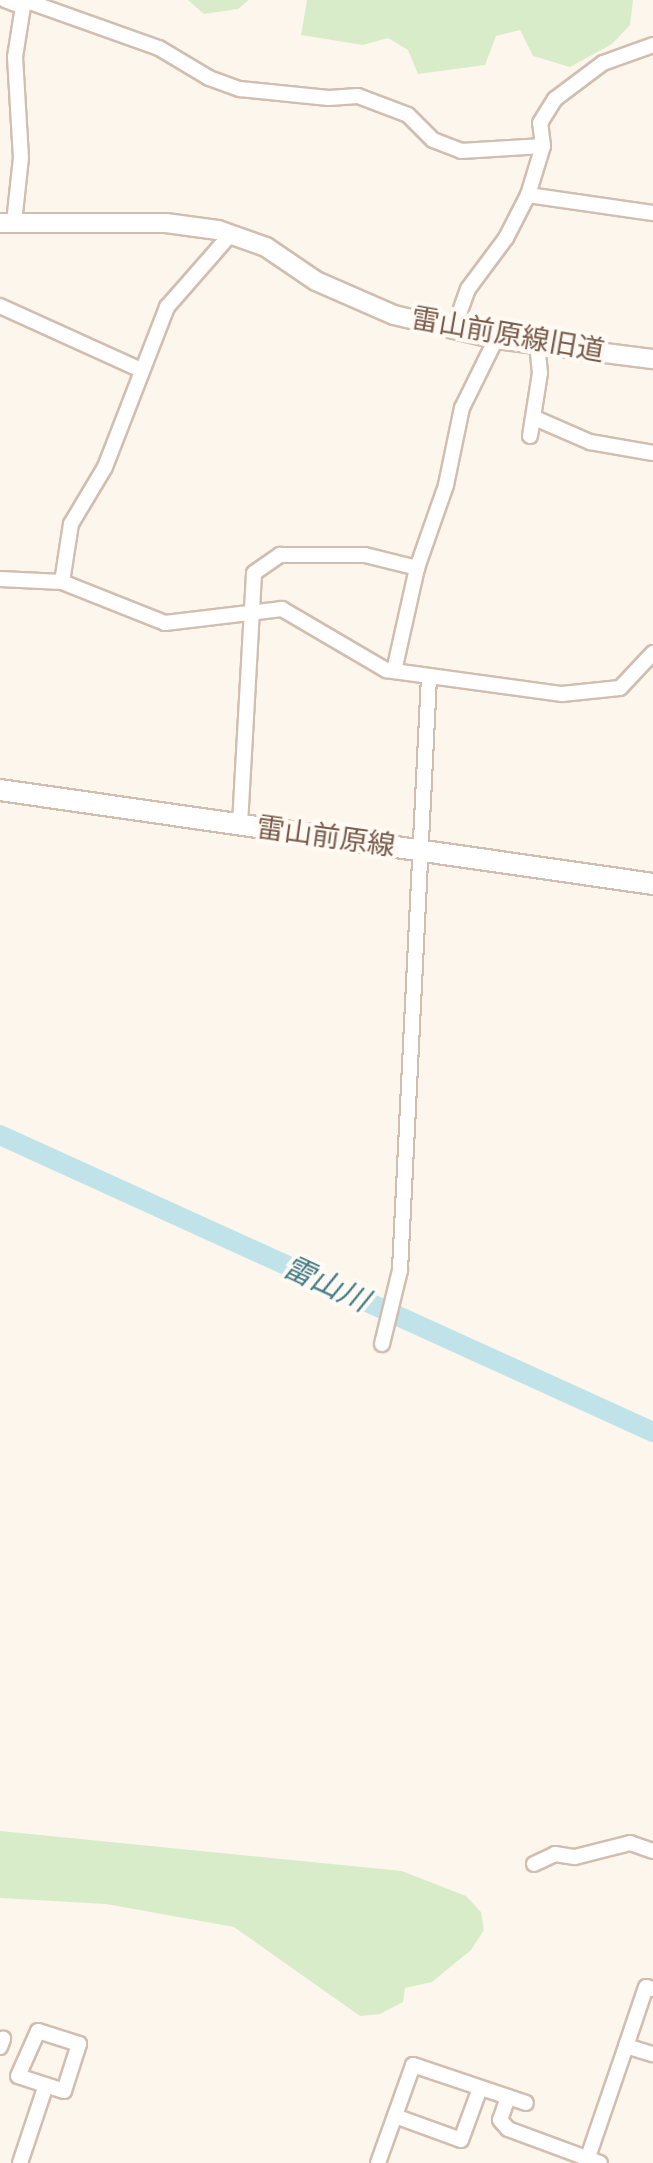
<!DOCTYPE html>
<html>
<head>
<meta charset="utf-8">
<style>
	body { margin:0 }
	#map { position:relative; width:653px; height:2163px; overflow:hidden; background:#fdf6ec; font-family:Rubik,"Noto Sans JP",sans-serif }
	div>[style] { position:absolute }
	.green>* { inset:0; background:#d8ecc9 }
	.river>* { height:20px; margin:-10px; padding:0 10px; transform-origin:10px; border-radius:10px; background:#bfe3e8 }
	.roads { filter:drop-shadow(2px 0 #d1beb0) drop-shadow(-2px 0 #d1beb0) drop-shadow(0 2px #d1beb0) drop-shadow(0 -2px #d1beb0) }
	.minor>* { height:14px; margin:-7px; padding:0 7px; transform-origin:7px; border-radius:7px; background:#fff }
	.tertiary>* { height:18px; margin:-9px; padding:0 9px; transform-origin:9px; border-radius:9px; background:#fff }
	.secondary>* { height:20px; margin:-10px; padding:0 10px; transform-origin:10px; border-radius:10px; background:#fff }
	span { translate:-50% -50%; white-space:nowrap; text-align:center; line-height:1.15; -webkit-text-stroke:8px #fffaf3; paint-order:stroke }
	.street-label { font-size:28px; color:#7a5c4d }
	.water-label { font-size:30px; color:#437c86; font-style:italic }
</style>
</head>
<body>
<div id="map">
	<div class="green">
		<i style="clip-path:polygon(188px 0,249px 0,238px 9px,204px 14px)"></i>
		<i style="clip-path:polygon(307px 0,633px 0,630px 25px,612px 44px,570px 67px,533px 56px,520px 30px,496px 36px,485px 65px,418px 74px,408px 50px,388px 38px,363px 45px,301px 35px)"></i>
		<i style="clip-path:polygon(0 1831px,402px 1871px,466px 1896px,481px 1912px,484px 1930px,471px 1950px,432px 1982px,405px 1988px,403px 2002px,380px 2014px,360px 2016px,234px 1927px,106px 1904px,0 1898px)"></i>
	</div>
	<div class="river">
		<i style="left:0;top:1135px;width:717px;rotate:24.46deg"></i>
	</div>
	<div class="roads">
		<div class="minor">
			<i style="left:5px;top:0;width:19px;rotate:21deg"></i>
			<i style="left:528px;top:195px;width:126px;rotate:8.2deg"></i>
			<i style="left:14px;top:223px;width:65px;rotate:-83.9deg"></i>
			<i style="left:21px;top:158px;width:101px;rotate:-93.4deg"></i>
			<i style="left:15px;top:57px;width:58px;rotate:-81deg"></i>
			<i style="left:24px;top:0;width:143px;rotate:19.6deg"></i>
			<i style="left:159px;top:48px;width:58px;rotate:31deg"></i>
			<i style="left:209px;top:78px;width:33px;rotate:20deg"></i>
			<i style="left:240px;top:89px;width:89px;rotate:5.8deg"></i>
			<i style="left:329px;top:98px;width:29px;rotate:-4deg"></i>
			<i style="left:358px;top:96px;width:53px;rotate:20.8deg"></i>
			<i style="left:408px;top:115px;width:35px;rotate:45deg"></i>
			<i style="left:433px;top:140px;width:30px;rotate:21deg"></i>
			<i style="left:461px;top:151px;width:82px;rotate:-3.5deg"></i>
			<i style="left:0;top:306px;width:153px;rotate:24.4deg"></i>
			<i style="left:454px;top:328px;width:41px;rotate:-70.3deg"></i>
			<i style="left:468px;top:289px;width:64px;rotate:-53.3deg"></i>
			<i style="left:506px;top:238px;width:48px;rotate:-62.9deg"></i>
			<i style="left:528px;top:195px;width:51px;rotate:-73deg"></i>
			<i style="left:543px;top:146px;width:23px;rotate:-97deg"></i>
			<i style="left:540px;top:123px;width:28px;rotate:-58deg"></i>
			<i style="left:555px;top:99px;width:60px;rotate:-36.9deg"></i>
			<i style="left:603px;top:63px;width:53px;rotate:-19.8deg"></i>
			<i style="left:537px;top:419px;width:58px;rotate:23.5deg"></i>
			<i style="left:590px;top:442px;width:64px;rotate:9.9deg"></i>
			<i style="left:530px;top:436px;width:64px;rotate:-81deg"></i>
			<i style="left:540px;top:373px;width:29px;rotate:-96deg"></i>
			<i style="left:0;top:579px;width:62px;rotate:2.8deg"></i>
			<i style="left:62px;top:582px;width:111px;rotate:21.7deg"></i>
			<i style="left:165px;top:623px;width:118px;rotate:-6.8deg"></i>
			<i style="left:282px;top:609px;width:121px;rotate:30.4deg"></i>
			<i style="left:386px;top:670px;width:178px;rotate:7.8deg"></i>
			<i style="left:562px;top:694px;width:58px;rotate:-5.9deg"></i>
			<i style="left:620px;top:688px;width:48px;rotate:-46.7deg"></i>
			<i style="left:62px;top:582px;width:59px;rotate:-81.2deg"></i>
			<i style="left:71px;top:524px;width:66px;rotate:-59.2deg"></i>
			<i style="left:105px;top:467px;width:172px;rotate:-68.8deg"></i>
			<i style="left:167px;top:307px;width:97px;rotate:-48.8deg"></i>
			<i style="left:394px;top:671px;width:106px;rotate:-77.4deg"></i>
			<i style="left:240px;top:824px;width:251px;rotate:-86.8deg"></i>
			<i style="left:254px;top:573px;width:32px;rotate:-35deg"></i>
			<i style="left:280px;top:555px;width:85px"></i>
			<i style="left:365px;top:555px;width:54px;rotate:14deg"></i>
			<i style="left:417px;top:568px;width:88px;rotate:-70.7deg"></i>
			<i style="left:446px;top:485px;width:79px;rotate:-78.3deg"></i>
			<i style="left:462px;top:408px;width:77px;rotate:-63.8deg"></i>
			<i style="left:382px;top:1344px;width:76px;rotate:-76.3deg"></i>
			<i style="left:400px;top:1270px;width:595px;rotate:-87.2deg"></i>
			<i style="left:534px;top:1864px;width:23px;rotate:-25deg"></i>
			<i style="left:555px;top:1854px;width:20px;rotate:9deg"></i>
			<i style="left:575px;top:1857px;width:57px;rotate:-14.3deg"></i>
			<i style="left:630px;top:1843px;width:24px;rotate:19deg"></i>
			<i style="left:653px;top:1989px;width:7px;rotate:-164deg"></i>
			<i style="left:646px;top:1987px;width:62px;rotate:108.7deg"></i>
			<i style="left:626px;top:2046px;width:28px;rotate:17deg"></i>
			<i style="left:38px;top:2031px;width:43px;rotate:17.6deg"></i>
			<i style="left:79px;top:2044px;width:49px;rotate:107.7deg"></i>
			<i style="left:64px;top:2091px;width:48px;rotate:-161.9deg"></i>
			<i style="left:18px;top:2076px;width:49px;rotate:-66deg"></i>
			<i style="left:0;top:2047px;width:9px;rotate:-69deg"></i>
			<i style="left:508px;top:2097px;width:24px;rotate:109deg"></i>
			<i style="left:500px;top:2120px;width:12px;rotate:48deg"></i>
			<i style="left:508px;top:2129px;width:98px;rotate:20.3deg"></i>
			<i style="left:395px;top:2116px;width:70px;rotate:20deg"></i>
			<i style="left:461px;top:2140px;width:55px;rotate:-69.9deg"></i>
			<i style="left:20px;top:2163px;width:82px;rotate:-71.6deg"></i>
			<i style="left:378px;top:2163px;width:104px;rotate:-70.3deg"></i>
			<i style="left:413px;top:2065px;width:119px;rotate:18.6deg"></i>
			<i style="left:586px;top:2163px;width:124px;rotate:-71.1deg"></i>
		</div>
		<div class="tertiary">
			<i style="left:0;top:223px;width:166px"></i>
			<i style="left:166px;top:223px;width:52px;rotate:7.7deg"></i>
			<i style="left:218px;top:230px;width:51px;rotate:19.5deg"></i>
			<i style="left:266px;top:247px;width:60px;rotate:34.2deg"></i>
			<i style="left:316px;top:281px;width:85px;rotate:23.6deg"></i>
			<i style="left:394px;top:315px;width:105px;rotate:13.2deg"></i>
			<i style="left:496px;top:339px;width:158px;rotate:7.3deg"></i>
		</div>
		<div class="secondary">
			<i style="left:0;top:790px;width:660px;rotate:8.19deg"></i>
		</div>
	</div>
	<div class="street-label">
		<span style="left:508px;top:335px;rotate:10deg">雷山前原線旧道</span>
		<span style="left:326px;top:837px;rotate:8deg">雷山前原線</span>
	</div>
	<div class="water-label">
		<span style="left:326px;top:1284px;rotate:25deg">雷山川</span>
	</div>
</div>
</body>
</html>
